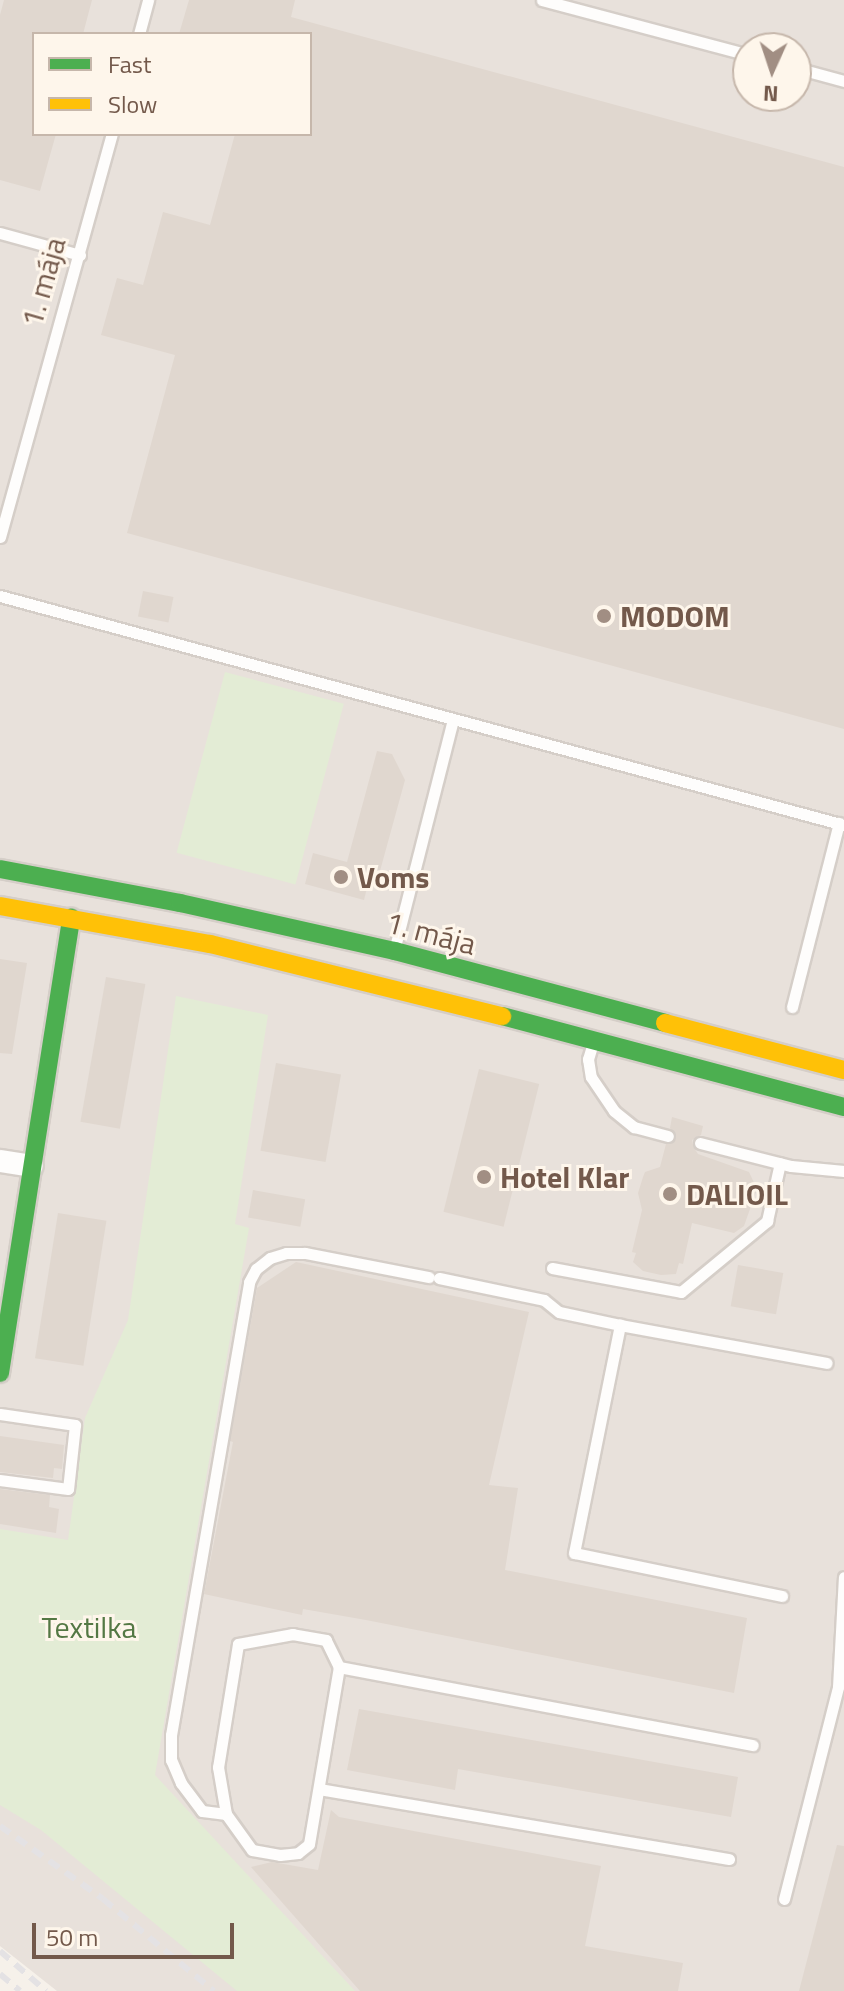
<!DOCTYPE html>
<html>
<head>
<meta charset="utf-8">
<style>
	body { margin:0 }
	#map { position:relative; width:844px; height:1991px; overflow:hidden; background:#f6f1ea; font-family:"Titillium Web",sans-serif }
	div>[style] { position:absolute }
	.industrial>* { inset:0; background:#e8e1db }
	.green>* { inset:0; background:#e3ecd5; transform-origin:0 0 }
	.building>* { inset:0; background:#e0d7cf; transform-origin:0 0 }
	.roads { filter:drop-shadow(2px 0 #d5cec8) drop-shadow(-2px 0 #d5cec8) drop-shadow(0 2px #d5cec8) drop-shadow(0 -2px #d5cec8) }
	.lane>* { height:11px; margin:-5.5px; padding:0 5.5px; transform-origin:5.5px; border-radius:5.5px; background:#fefdfc }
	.street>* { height:22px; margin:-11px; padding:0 11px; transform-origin:11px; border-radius:11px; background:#fefdfc }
	.fast>* { height:18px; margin:-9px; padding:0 9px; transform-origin:9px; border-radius:9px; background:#4caf50 }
	.slow>* { height:18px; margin:-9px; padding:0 9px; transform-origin:9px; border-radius:9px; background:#ffc107 }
	.rail>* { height:6px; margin-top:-3px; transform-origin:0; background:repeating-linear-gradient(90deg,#e4e2e4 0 12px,transparent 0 20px) }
	.dots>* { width:22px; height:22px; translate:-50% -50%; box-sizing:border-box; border:4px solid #fef6eb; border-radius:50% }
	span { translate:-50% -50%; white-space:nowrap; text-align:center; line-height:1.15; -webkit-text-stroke:6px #fef6eb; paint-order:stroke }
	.street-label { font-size:30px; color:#73594b }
	.poi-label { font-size:30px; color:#73594b; font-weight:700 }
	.left { translate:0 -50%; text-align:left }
	.park-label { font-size:30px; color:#547844 }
	.legend { position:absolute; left:32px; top:32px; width:280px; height:104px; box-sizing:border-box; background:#fef6eb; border:2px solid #c6b7ab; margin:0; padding:10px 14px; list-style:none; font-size:24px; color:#73594b }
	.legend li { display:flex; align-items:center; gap:16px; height:40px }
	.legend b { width:40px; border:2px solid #c6b7ab }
	.north { position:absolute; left:732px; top:32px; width:80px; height:80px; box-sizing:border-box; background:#fef6eb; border:2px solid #c6b7ab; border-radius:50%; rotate:183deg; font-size:22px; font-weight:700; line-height:32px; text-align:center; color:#73594b }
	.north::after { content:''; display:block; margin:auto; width:28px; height:36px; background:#a18e83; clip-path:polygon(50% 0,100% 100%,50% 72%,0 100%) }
	.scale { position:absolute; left:32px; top:1923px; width:202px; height:36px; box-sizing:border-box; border:4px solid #73594b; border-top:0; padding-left:10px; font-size:24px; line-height:28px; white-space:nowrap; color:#73594b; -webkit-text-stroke:6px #fef6eb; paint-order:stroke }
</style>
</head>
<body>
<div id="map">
	<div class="industrial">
		<i style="clip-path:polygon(evenodd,0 0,844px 0,844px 1991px,57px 1991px,0 1946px,0 0,34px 34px,310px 34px,310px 134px,34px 134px,34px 34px,0 0,748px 48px,796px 48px,796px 96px,748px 96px,748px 48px)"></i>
	</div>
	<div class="green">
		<i style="left:225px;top:672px;width:123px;height:187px;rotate:15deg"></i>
		<i style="clip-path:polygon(176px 996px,268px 1015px,235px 1224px,249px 1228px,155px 1775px,355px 1991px,237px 1991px,41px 1830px,0 1805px,0 1529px,68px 1540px,85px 1418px,128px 1320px)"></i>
	</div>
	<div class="building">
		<i style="clip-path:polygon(4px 0,92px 0,83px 34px,34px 34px,34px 134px,56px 134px,40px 191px,0 180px,0 15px)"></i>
		<i style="clip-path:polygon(189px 0,295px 0,291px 17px,844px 167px,844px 729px,127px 533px,175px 355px,101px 335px,117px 278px,143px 285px,163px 212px,210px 225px,235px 134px,310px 134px,310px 34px,179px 34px)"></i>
		<i style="left:143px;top:591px;width:31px;height:26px;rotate:11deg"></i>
		<i style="clip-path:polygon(377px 751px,392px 754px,405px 780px,380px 871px,372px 868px,364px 900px,305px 884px,313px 853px,347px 862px)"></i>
		<i style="clip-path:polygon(0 959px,27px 963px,12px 1054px,0 1053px)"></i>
		<i style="left:106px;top:977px;width:40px;height:147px;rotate:10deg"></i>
		<i style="left:276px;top:1063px;width:66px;height:89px;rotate:10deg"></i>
		<i style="left:479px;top:1069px;width:62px;height:147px;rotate:14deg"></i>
		<i style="clip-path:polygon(672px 1117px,703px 1126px,701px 1135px,692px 1140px,694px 1148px,698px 1154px,749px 1172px,757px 1189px,744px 1226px,734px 1233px,692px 1223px,683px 1264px,679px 1263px,676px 1274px,661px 1275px,643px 1271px,633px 1262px,636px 1253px,632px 1252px,642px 1210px,638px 1193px,643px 1177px,645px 1172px,660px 1167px,666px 1144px,676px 1139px,670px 1128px)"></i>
		<i style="left:253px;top:1190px;width:53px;height:28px;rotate:10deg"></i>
		<i style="left:58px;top:1213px;width:49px;height:147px;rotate:9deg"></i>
		<i style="clip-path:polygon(296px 1262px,529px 1312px,489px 1485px,518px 1488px,505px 1570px,747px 1618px,734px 1693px,366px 1620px,303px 1609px,302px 1615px,204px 1594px,233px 1442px,230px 1441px,257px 1288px)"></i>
		<i style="left:738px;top:1265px;width:46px;height:42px;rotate:10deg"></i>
		<i style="clip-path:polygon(0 1436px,64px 1445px,62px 1469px,54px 1468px,53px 1478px,0 1472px)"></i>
		<i style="clip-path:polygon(0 1489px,50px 1495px,49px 1507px,59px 1509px,56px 1533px,0 1524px)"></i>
		<i style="clip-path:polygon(359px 1709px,738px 1777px,731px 1817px,458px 1769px,455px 1790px,347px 1770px)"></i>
		<i style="clip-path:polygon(331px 1810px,339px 1817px,601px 1866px,585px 1946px,683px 1963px,678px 1991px,360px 1991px,251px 1867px,272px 1862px,318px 1870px)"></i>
		<i style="clip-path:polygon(837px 1845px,844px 1846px,844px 1991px,799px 1991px)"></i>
	</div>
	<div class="roads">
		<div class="lane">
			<i style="left:542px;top:0;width:213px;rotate:14.9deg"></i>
			<i style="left:139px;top:34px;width:35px;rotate:-75deg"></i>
			<i style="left:796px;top:68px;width:50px;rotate:15.2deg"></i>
			<i style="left:0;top:233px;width:83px;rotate:15.4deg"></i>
			<i style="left:0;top:537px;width:418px;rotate:-74.5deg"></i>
			<i style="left:0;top:596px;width:875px;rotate:15.18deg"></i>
			<i style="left:395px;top:947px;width:235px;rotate:-75.7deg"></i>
			<i style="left:792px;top:1007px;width:190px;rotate:-75.7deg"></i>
			<i style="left:592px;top:1046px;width:14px;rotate:107deg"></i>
			<i style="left:588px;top:1059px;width:18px;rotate:81deg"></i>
			<i style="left:591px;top:1077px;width:41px;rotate:55.9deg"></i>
			<i style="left:614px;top:1111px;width:26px;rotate:39deg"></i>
			<i style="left:634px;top:1127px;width:35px;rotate:15deg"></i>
			<i style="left:700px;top:1143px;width:94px;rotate:14.2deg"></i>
			<i style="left:791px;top:1166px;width:53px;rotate:5.4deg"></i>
			<i style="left:552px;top:1268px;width:131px;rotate:10.5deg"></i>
			<i style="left:681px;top:1292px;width:112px;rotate:-39.5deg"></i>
			<i style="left:767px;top:1221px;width:59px;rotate:-77.4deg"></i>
			<i style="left:439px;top:1278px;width:107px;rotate:11.8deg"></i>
			<i style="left:544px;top:1300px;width:19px;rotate:39deg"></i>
			<i style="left:559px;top:1312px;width:62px;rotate:12deg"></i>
			<i style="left:0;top:1414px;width:76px;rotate:8.3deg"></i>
			<i style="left:75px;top:1425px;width:64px;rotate:96.2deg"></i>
			<i style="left:68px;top:1489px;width:69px;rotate:-172.5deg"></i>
			<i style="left:782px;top:1596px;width:212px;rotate:-168.3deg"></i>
			<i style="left:574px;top:1553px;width:233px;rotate:-78.6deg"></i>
			<i style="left:620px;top:1325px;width:210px;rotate:10.4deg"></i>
			<i style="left:339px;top:1667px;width:30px;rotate:-116deg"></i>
			<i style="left:326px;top:1640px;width:34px;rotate:-170deg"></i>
			<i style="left:293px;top:1634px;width:56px;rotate:169.7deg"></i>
			<i style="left:238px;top:1644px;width:125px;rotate:99.2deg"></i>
			<i style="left:218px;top:1767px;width:48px;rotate:80.3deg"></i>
			<i style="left:226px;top:1814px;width:44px;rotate:54.2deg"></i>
			<i style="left:252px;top:1850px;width:28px;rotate:10deg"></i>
			<i style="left:280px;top:1855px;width:18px;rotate:-6deg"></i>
			<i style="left:298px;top:1853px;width:14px;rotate:-39deg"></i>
			<i style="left:309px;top:1844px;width:180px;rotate:-80.4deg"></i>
			<i style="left:339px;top:1667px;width:421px;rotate:10.7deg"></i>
			<i style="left:319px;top:1789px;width:416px;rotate:9.7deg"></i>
			<i style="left:226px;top:1814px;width:24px;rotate:-173deg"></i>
			<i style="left:202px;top:1811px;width:35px;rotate:-127deg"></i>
			<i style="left:181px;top:1783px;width:25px;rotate:-113deg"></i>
			<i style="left:171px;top:1760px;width:25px;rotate:-90deg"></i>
			<i style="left:171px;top:1735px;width:460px;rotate:-80.2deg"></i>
			<i style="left:249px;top:1282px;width:15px;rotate:-62deg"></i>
			<i style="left:256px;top:1269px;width:18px;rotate:-38deg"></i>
			<i style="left:270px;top:1258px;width:17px;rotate:-17deg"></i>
			<i style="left:286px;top:1253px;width:19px"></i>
			<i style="left:305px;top:1253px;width:126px;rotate:11deg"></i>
			<i style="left:784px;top:1899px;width:219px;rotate:-75.7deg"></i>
			<i style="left:838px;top:1687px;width:110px;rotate:-86.9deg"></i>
		</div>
		<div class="street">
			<i style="left:0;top:1161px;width:32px;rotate:9deg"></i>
		</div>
		<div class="fast">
			<i style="left:0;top:869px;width:183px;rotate:10.7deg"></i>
			<i style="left:180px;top:903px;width:220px;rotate:12.6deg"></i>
			<i style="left:395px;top:951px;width:279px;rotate:14.9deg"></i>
			<i style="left:502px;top:1016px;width:354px;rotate:14.9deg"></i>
			<i style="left:0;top:1373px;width:461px;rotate:-81.1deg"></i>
		</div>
		<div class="slow">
			<i style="left:0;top:906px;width:213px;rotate:10.3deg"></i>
			<i style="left:210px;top:944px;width:301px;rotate:13.9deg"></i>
			<i style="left:665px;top:1023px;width:185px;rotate:14.7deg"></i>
		</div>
	</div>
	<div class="rail">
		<i style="left:0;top:1826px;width:126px;rotate:35.3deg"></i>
		<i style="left:103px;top:1899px;width:144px;rotate:39.7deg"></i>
		<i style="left:0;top:1951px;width:61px;rotate:41deg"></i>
		<i style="left:0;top:1974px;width:26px;rotate:40deg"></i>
	</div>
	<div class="dots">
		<i style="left:604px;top:616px;background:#a18e83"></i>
		<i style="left:341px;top:877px;background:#a18e83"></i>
		<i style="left:484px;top:1177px;background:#a18e83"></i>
		<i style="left:670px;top:1194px;background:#a18e83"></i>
	</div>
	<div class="street-label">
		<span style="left:43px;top:282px;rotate:-74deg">1. mája</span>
		<span style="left:431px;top:933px;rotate:15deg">1. mája</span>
	</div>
	<div class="poi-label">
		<span class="left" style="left:620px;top:616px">MODOM</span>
		<span class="left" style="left:357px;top:877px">Voms</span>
		<span class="left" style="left:500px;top:1177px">Hotel Klar</span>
		<span class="left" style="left:686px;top:1194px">DALIOIL</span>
	</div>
	<div class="park-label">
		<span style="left:89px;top:1627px">Textilka</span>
	</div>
	<ul class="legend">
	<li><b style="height:10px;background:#4caf50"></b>Fast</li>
	<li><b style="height:10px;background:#ffc107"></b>Slow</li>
	</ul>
	<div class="north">N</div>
	<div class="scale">50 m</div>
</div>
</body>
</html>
